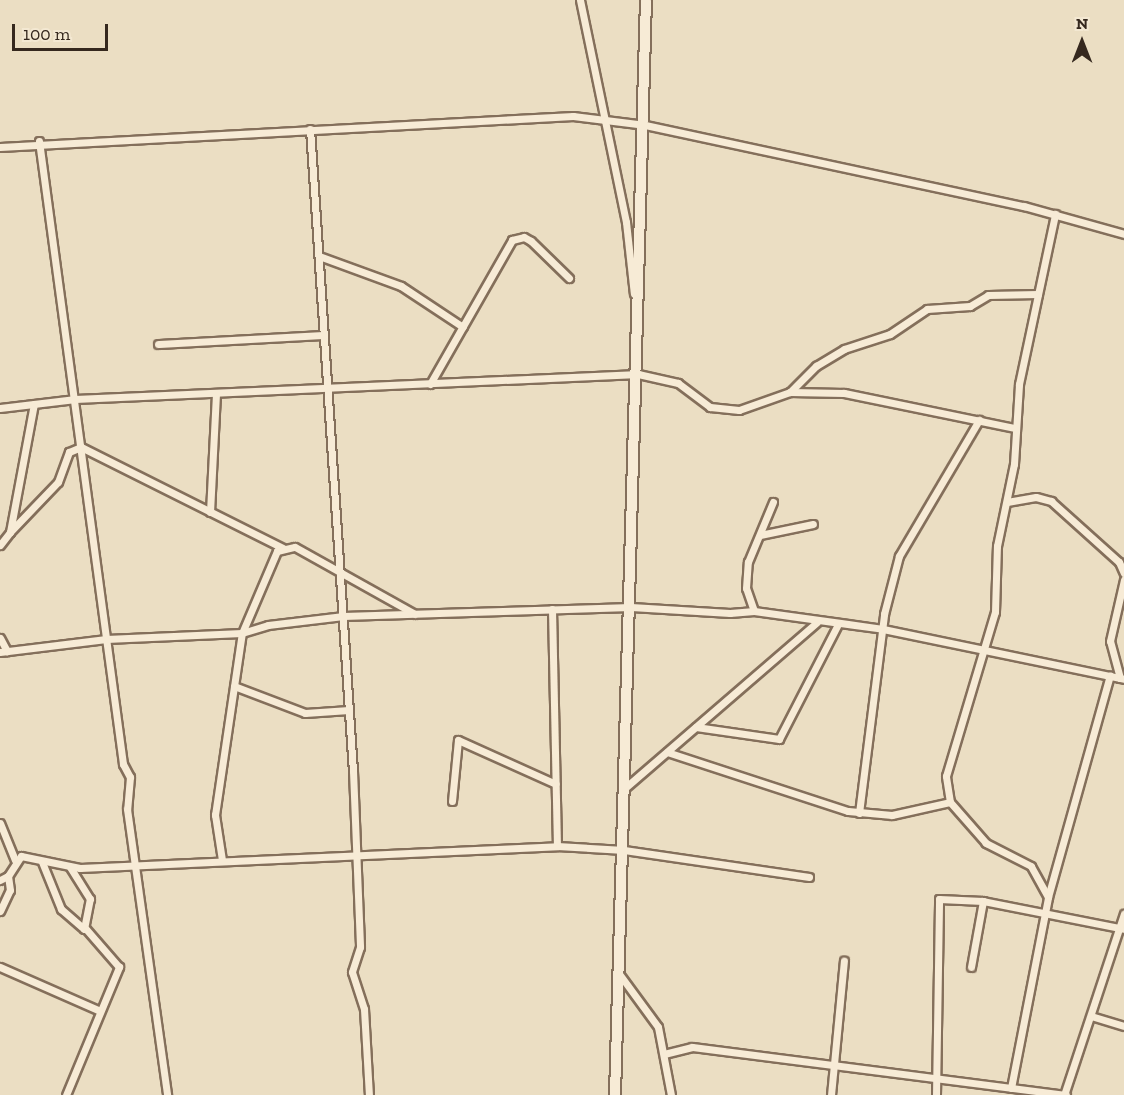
<!DOCTYPE html>
<html>
<head>
<meta charset="utf-8">
<style>
	body { margin:0 }
	#map { position:relative; width:1124px; height:1095px; overflow:hidden; background:#ebdec3; font-family:"Zilla Slab",serif }
	div>[style] { position:absolute }
	.roads { filter:drop-shadow(2px 0 #846f5b) drop-shadow(-2px 0 #846f5b) drop-shadow(0 2px #846f5b) drop-shadow(0 -2px #846f5b) }
	.street>* { height:7px; margin:-3.5px; padding:0 3.5px; transform-origin:3.5px; border-radius:3.5px; background:#f7ebd6 }
	.secondary>* { height:10px; margin:-5px; padding:0 5px; transform-origin:5px; border-radius:5px; background:#f7ebd6 }
	span { translate:-50% -50%; white-space:nowrap; text-align:center; line-height:1.15; -webkit-text-stroke:5px #f3e8d2; paint-order:stroke }
	.north { position:absolute; left:1052px; top:12px; width:60px; height:60px; -webkit-text-stroke:4px #f3e8d2; paint-order:stroke; rotate:0deg; font-size:16px; font-weight:700; line-height:24px; text-align:center; color:#35281e }
	.north::after { content:''; display:block; margin:auto; width:21px; height:27px; background:#35281e; clip-path:polygon(50% 0,100% 100%,50% 72%,0 100%) }
	.scale { position:absolute; left:12px; top:24px; width:96px; height:27px; box-sizing:border-box; border:3px solid #35281e; border-top:0; padding-left:8px; font-size:18px; line-height:21px; white-space:nowrap; color:#35281e; -webkit-text-stroke:4px #f3e8d2; paint-order:stroke }
</style>
</head>
<body>
<div id="map">
	<div class="roads">
		<div class="street">
			<i style="left:580px;top:0;width:227px;rotate:78.3deg"></i>
			<i style="left:626px;top:222px;width:72px;rotate:83.7deg"></i>
			<i style="left:310px;top:129px;width:643px;rotate:86.17deg"></i>
			<i style="left:353px;top:771px;width:176px;rotate:87.7deg"></i>
			<i style="left:360px;top:947px;width:26px;rotate:108deg"></i>
			<i style="left:352px;top:972px;width:39px;rotate:72deg"></i>
			<i style="left:364px;top:1009px;width:86px;rotate:86.7deg"></i>
			<i style="left:39px;top:141px;width:629px;rotate:82.32deg"></i>
			<i style="left:123px;top:764px;width:15px;rotate:62deg"></i>
			<i style="left:130px;top:777px;width:32px;rotate:95deg"></i>
			<i style="left:127px;top:809px;width:289px;rotate:82deg"></i>
			<i style="left:0;top:147px;width:574px;rotate:-3.1deg"></i>
			<i style="left:573px;top:116px;width:73px;rotate:7.1deg"></i>
			<i style="left:645px;top:125px;width:388px;rotate:12.1deg"></i>
			<i style="left:1024px;top:206px;width:104px;rotate:15.6deg"></i>
			<i style="left:319px;top:256px;width:87px;rotate:20.1deg"></i>
			<i style="left:401px;top:286px;width:74px;rotate:33.5deg"></i>
			<i style="left:158px;top:344px;width:166px;rotate:-3.1deg"></i>
			<i style="left:430px;top:384px;width:166px;rotate:-60.3deg"></i>
			<i style="left:512px;top:240px;width:12px;rotate:-14deg"></i>
			<i style="left:524px;top:237px;width:8px;rotate:30deg"></i>
			<i style="left:531px;top:241px;width:53px;rotate:44.2deg"></i>
			<i style="left:790px;top:392px;width:37px;rotate:-45deg"></i>
			<i style="left:816px;top:366px;width:33px;rotate:-31deg"></i>
			<i style="left:844px;top:349px;width:48px;rotate:-18.1deg"></i>
			<i style="left:890px;top:334px;width:45px;rotate:-34deg"></i>
			<i style="left:927px;top:309px;width:43px;rotate:-4deg"></i>
			<i style="left:970px;top:306px;width:21px;rotate:-31deg"></i>
			<i style="left:988px;top:295px;width:50px;rotate:-1.1deg"></i>
			<i style="left:0;top:408px;width:76px;rotate:-6.8deg"></i>
			<i style="left:75px;top:399px;width:564px;rotate:-2.54deg"></i>
			<i style="left:638px;top:374px;width:41px;rotate:12.7deg"></i>
			<i style="left:678px;top:383px;width:40px;rotate:37deg"></i>
			<i style="left:710px;top:407px;width:29px;rotate:6deg"></i>
			<i style="left:739px;top:410px;width:54px;rotate:-19.4deg"></i>
			<i style="left:790px;top:392px;width:54px;rotate:1.1deg"></i>
			<i style="left:844px;top:393px;width:175px;rotate:11.6deg"></i>
			<i style="left:1007px;top:502px;width:29px;rotate:-10deg"></i>
			<i style="left:1036px;top:497px;width:16px;rotate:15deg"></i>
			<i style="left:1051px;top:501px;width:91px;rotate:41.9deg"></i>
			<i style="left:1119px;top:562px;width:12px;rotate:66deg"></i>
			<i style="left:210px;top:512px;width:117px;rotate:-87.1deg"></i>
			<i style="left:10px;top:532px;width:69px;rotate:-46.2deg"></i>
			<i style="left:58px;top:482px;width:32px;rotate:-70deg"></i>
			<i style="left:69px;top:452px;width:13px;rotate:-23deg"></i>
			<i style="left:81px;top:447px;width:226px;rotate:26.6deg"></i>
			<i style="left:760px;top:535px;width:54px;rotate:-11.7deg"></i>
			<i style="left:0;top:545px;width:16px;rotate:-52deg"></i>
			<i style="left:10px;top:532px;width:130px;rotate:-79.4deg"></i>
			<i style="left:552px;top:609px;width:237px;rotate:88.8deg"></i>
			<i style="left:754px;top:611px;width:24px;rotate:-109deg"></i>
			<i style="left:746px;top:588px;width:26px;rotate:-86deg"></i>
			<i style="left:748px;top:562px;width:65px;rotate:-67.4deg"></i>
			<i style="left:0;top:638px;width:15px;rotate:62deg"></i>
			<i style="left:0;top:652px;width:107px;rotate:-7deg"></i>
			<i style="left:106px;top:639px;width:136px;rotate:-2.5deg"></i>
			<i style="left:242px;top:633px;width:27px;rotate:-17deg"></i>
			<i style="left:268px;top:625px;width:76px;rotate:-6.8deg"></i>
			<i style="left:343px;top:616px;width:288px;rotate:-1.8deg"></i>
			<i style="left:631px;top:607px;width:99px;rotate:3.5deg"></i>
			<i style="left:730px;top:613px;width:24px;rotate:-5deg"></i>
			<i style="left:754px;top:611px;width:130px;rotate:7.9deg"></i>
			<i style="left:883px;top:629px;width:246px;rotate:11.7deg"></i>
			<i style="left:1120px;top:678px;width:38px;rotate:-105deg"></i>
			<i style="left:1110px;top:641px;width:63px;rotate:-77.1deg"></i>
			<i style="left:234px;top:686px;width:76px;rotate:20.8deg"></i>
			<i style="left:305px;top:713px;width:44px;rotate:-3.9deg"></i>
			<i style="left:696px;top:727px;width:84px;rotate:8.2deg"></i>
			<i style="left:779px;top:739px;width:129px;rotate:-62.8deg"></i>
			<i style="left:667px;top:752px;width:190px;rotate:18.1deg"></i>
			<i style="left:848px;top:811px;width:44px;rotate:5.2deg"></i>
			<i style="left:892px;top:815px;width:59px;rotate:-12.6deg"></i>
			<i style="left:626px;top:787px;width:252px;rotate:-40.8deg"></i>
			<i style="left:452px;top:801px;width:61px;rotate:-84.4deg"></i>
			<i style="left:458px;top:740px;width:107px;rotate:24.2deg"></i>
			<i style="left:859px;top:813px;width:201px;rotate:-82.8deg"></i>
			<i style="left:884px;top:614px;width:60px;rotate:-75.5deg"></i>
			<i style="left:899px;top:556px;width:158px;rotate:-59.5deg"></i>
			<i style="left:0;top:823px;width:40px;rotate:68deg"></i>
			<i style="left:222px;top:860px;width:46px;rotate:-98.8deg"></i>
			<i style="left:215px;top:815px;width:184px;rotate:-81.6deg"></i>
			<i style="left:242px;top:633px;width:89px;rotate:-66.9deg"></i>
			<i style="left:277px;top:551px;width:18px;rotate:-13deg"></i>
			<i style="left:295px;top:547px;width:137px;rotate:29.2deg"></i>
			<i style="left:42px;top:862px;width:51px;rotate:68deg"></i>
			<i style="left:61px;top:909px;width:30px;rotate:41deg"></i>
			<i style="left:84px;top:929px;width:31px;rotate:-79deg"></i>
			<i style="left:90px;top:899px;width:38px;rotate:-122deg"></i>
			<i style="left:0;top:880px;width:9px;rotate:-27deg"></i>
			<i style="left:8px;top:876px;width:24px;rotate:-57deg"></i>
			<i style="left:21px;top:856px;width:60px;rotate:11.5deg"></i>
			<i style="left:80px;top:868px;width:478px;rotate:-2.6deg"></i>
			<i style="left:557px;top:846px;width:67px;rotate:3.4deg"></i>
			<i style="left:624px;top:850px;width:187px;rotate:8.3deg"></i>
			<i style="left:1048px;top:897px;width:230px;rotate:-74.4deg"></i>
			<i style="left:0;top:911px;width:23px;rotate:-65deg"></i>
			<i style="left:10px;top:890px;width:14px;rotate:-98deg"></i>
			<i style="left:0;top:967px;width:107px;rotate:23.7deg"></i>
			<i style="left:971px;top:967px;width:67px;rotate:-79.7deg"></i>
			<i style="left:620px;top:975px;width:64px;rotate:53.8deg"></i>
			<i style="left:658px;top:1027px;width:69px;rotate:79.2deg"></i>
			<i style="left:1091px;top:1016px;width:34px;rotate:17deg"></i>
			<i style="left:664px;top:1054px;width:29px;rotate:-14deg"></i>
			<i style="left:692px;top:1047px;width:377px;rotate:7.3deg"></i>
			<i style="left:1011px;top:1088px;width:195px;rotate:-79deg"></i>
			<i style="left:1048px;top:897px;width:35px;rotate:-119deg"></i>
			<i style="left:1031px;top:866px;width:51px;rotate:-152.9deg"></i>
			<i style="left:986px;top:843px;width:55px;rotate:-131.3deg"></i>
			<i style="left:950px;top:802px;width:26px;rotate:-99deg"></i>
			<i style="left:946px;top:776px;width:171px;rotate:-73.4deg"></i>
			<i style="left:995px;top:612px;width:66px;rotate:-88.3deg"></i>
			<i style="left:997px;top:546px;width:84px;rotate:-78.3deg"></i>
			<i style="left:1014px;top:464px;width:80px;rotate:-86.4deg"></i>
			<i style="left:1019px;top:384px;width:174px;rotate:-78deg"></i>
			<i style="left:66px;top:1095px;width:139px;rotate:-67.5deg"></i>
			<i style="left:119px;top:967px;width:50px;rotate:-131deg"></i>
			<i style="left:831px;top:1095px;width:135px;rotate:-84.5deg"></i>
			<i style="left:936px;top:1095px;width:196px;rotate:-89.1deg"></i>
			<i style="left:939px;top:899px;width:44px;rotate:2.6deg"></i>
			<i style="left:983px;top:901px;width:144px;rotate:11.2deg"></i>
			<i style="left:1064px;top:1095px;width:191px;rotate:-71.7deg"></i>
		</div>
		<div class="secondary">
			<i style="left:615px;top:1095px;width:1095px;rotate:-88.38deg"></i>
		</div>
	</div>
	<div class="north">N</div>
	<div class="scale">100 m</div>
</div>
</body>
</html>
